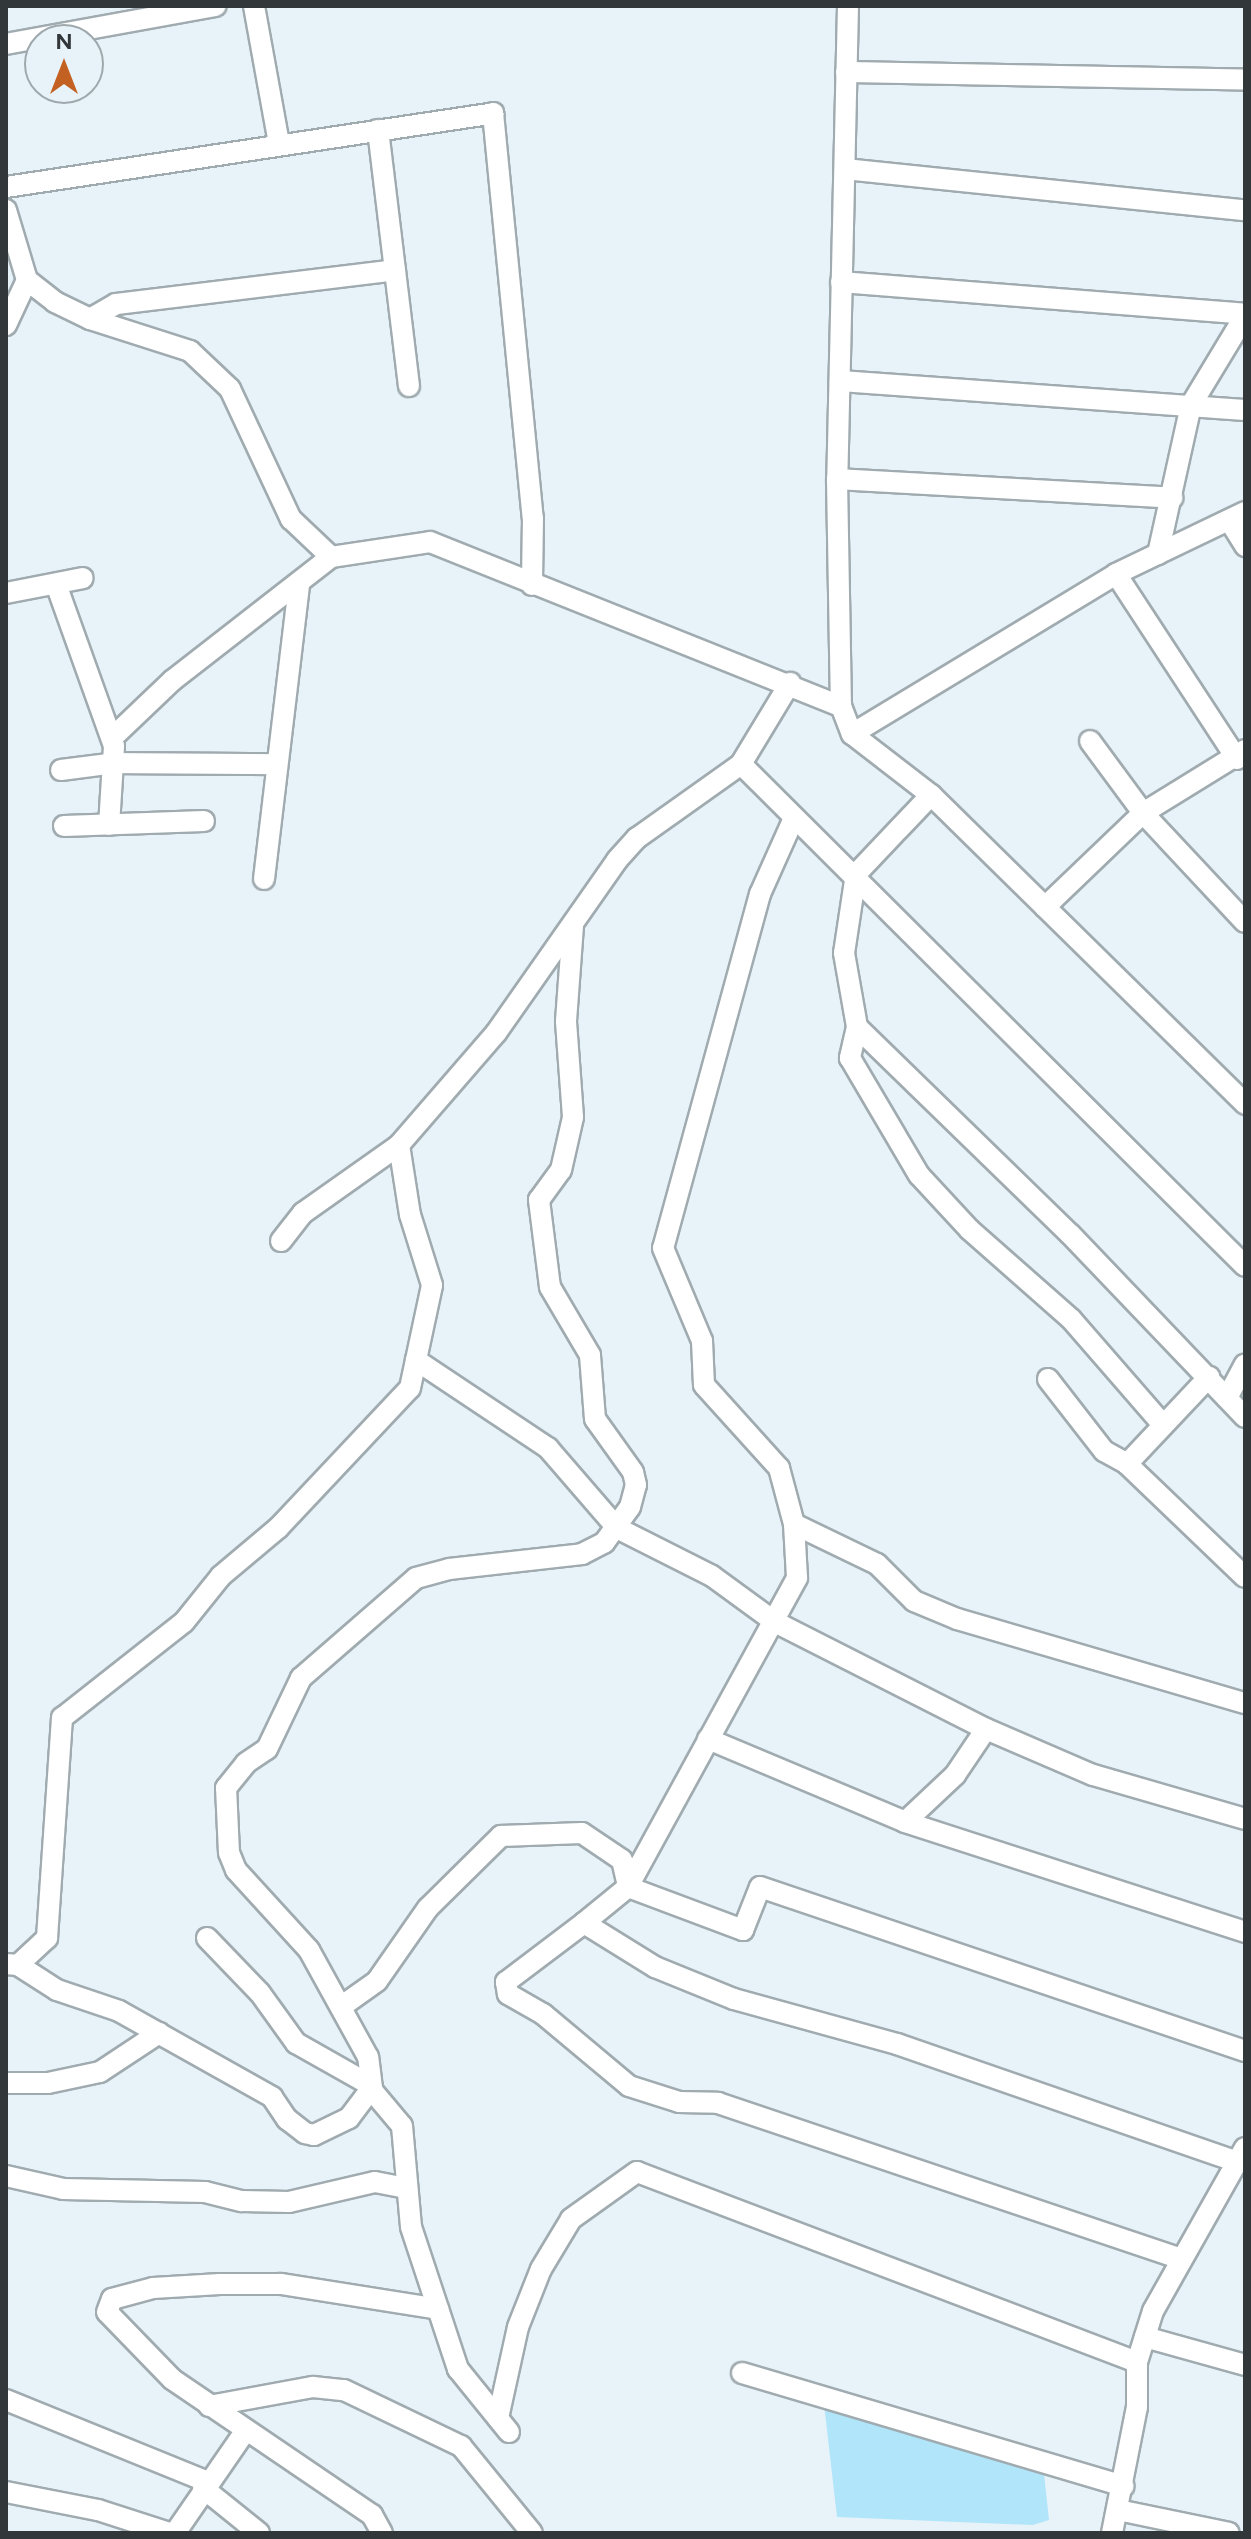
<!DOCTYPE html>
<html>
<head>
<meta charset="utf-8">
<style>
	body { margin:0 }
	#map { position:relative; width:1251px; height:2539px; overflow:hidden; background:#e7f3f9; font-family:Figtree,sans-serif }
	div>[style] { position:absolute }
	.green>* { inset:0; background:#b1e5fa }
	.roads { filter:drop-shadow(2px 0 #a0abb0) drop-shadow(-2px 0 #a0abb0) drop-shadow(0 2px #a0abb0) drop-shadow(0 -2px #a0abb0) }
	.minor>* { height:20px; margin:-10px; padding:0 10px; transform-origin:10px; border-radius:10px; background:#fff }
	span { translate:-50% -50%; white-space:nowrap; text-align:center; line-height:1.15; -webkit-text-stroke:8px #e7f3f9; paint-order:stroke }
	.frame { position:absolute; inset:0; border:8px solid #323739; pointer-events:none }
	.north { position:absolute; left:24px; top:24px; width:80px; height:80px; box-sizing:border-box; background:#e7f3f9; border:2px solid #9fa8ac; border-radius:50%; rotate:0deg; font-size:22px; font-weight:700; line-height:32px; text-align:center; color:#323739 }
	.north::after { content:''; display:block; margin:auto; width:28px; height:36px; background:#c26121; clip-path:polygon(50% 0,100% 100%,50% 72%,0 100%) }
</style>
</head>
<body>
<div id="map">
	<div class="green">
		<i style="clip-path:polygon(824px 2404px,1044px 2474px,1049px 2520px,1033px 2525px,837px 2517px)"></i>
	</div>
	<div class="roads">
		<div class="minor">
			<i style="left:254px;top:6px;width:140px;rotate:79.7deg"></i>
			<i style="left:848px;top:6px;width:473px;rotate:91.3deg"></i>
			<i style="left:837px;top:479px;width:227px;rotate:89deg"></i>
			<i style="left:841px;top:706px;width:30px;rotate:69deg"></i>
			<i style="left:852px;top:734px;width:100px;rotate:37.7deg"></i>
			<i style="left:931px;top:795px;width:441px;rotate:44.5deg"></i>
			<i style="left:6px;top:44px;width:213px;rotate:-10.3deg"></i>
			<i style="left:846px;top:72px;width:399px;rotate:1.1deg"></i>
			<i style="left:378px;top:130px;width:258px;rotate:83.1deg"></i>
			<i style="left:845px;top:169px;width:402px;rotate:5.9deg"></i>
			<i style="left:6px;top:187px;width:493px;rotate:-8.6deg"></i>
			<i style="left:493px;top:113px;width:407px;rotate:84.4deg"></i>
			<i style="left:533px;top:518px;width:67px;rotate:90.9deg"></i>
			<i style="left:6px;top:210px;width:73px;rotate:73.3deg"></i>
			<i style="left:27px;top:280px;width:36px;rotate:38deg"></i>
			<i style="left:55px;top:302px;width:39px;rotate:26deg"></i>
			<i style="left:90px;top:319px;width:105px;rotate:17.7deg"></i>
			<i style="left:190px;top:351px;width:55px;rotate:43.5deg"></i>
			<i style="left:230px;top:389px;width:144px;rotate:64.9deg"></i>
			<i style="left:291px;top:519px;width:55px;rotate:43.5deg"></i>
			<i style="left:331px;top:557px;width:100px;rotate:-8.6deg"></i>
			<i style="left:430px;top:542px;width:443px;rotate:21.8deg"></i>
			<i style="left:841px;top:282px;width:405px;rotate:4.5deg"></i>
			<i style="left:90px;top:319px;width:30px;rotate:-30deg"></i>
			<i style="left:116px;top:304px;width:281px;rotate:-6.9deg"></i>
			<i style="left:6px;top:325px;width:50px;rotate:-65deg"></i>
			<i style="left:840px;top:381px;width:406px;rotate:4.1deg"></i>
			<i style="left:837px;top:479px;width:336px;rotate:3.2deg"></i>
			<i style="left:1229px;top:520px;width:31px;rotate:58deg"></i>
			<i style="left:1158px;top:554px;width:153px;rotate:-77.5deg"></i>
			<i style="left:1191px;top:405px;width:104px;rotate:-58.8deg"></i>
			<i style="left:1116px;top:574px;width:221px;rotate:56.8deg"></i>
			<i style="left:56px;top:584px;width:172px;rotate:70.3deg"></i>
			<i style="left:114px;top:746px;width:79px;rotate:93.6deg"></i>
			<i style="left:6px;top:593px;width:78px;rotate:-11deg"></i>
			<i style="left:852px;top:734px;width:309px;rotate:-31.2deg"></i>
			<i style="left:1116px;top:574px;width:143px;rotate:-25.7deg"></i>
			<i style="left:112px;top:738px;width:84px;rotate:-43.6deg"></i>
			<i style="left:173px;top:680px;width:200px;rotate:-37.9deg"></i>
			<i style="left:1090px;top:741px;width:89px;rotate:53.6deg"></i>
			<i style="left:1143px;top:813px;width:149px;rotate:46.9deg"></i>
			<i style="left:741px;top:764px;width:711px;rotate:44.89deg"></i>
			<i style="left:61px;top:770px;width:54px;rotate:-7.4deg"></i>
			<i style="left:115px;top:763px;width:162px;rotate:0.4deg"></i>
			<i style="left:931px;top:795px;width:109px;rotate:133.5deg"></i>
			<i style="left:856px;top:874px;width:80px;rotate:98.6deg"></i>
			<i style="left:844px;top:953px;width:75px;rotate:80deg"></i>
			<i style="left:857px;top:1027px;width:32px;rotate:103deg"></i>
			<i style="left:850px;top:1058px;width:136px;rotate:59.5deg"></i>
			<i style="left:919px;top:1175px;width:75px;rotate:47.2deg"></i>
			<i style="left:970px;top:1230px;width:135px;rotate:41.4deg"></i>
			<i style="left:1071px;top:1319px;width:140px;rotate:49deg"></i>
			<i style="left:794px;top:818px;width:83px;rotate:114.1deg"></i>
			<i style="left:760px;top:894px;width:367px;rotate:105.3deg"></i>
			<i style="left:663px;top:1248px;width:101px;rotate:67.2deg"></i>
			<i style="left:702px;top:1341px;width:44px;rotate:87.4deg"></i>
			<i style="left:704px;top:1385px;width:112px;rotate:47.9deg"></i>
			<i style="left:779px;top:1468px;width:58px;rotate:75deg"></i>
			<i style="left:794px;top:1524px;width:54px;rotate:86.8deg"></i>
			<i style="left:797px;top:1578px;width:352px;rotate:118.7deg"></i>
			<i style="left:628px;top:1887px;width:57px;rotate:140.7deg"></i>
			<i style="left:584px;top:1923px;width:84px;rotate:31.8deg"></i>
			<i style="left:655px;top:1967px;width:85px;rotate:22.1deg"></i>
			<i style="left:734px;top:1999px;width:169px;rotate:15.4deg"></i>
			<i style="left:897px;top:2044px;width:361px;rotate:19.1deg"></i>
			<i style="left:64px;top:826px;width:140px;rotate:-2deg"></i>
			<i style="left:264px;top:879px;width:296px;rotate:-83.2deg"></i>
			<i style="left:1045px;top:907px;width:136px;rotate:-43.8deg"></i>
			<i style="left:1143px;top:813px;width:120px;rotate:-31.7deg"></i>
			<i style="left:857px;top:1027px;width:297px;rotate:44.2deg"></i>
			<i style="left:1070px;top:1234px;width:253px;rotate:46.3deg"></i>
			<i style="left:281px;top:1241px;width:36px;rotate:-52deg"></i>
			<i style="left:303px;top:1213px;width:118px;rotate:-35.3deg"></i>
			<i style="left:399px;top:1145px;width:148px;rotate:-49.1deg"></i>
			<i style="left:496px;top:1033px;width:211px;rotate:-55deg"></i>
			<i style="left:617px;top:860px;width:30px;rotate:-48deg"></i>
			<i style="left:637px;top:838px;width:128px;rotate:-35.4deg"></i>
			<i style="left:741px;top:764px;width:95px;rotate:-58.8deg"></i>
			<i style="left:416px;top:1360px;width:159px;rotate:33.7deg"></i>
			<i style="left:548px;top:1448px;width:106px;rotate:49.2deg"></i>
			<i style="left:617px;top:1528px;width:106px;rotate:26.8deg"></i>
			<i style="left:712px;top:1576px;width:78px;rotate:36.1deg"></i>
			<i style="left:775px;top:1622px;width:237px;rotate:26.9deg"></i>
			<i style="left:986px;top:1729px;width:116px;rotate:23.3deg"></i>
			<i style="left:1093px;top:1775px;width:158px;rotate:16.1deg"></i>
			<i style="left:1048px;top:1379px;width:91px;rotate:52.1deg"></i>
			<i style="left:1104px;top:1451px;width:26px;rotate:29deg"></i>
			<i style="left:1127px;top:1464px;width:163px;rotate:43.8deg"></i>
			<i style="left:1227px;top:1398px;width:38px;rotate:-62deg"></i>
			<i style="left:1127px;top:1464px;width:120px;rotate:-46.7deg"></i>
			<i style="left:794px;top:1524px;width:92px;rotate:25.7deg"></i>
			<i style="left:877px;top:1564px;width:52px;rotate:45deg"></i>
			<i style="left:914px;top:1601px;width:47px;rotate:22.7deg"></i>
			<i style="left:957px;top:1619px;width:300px;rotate:16.3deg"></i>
			<i style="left:708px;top:1739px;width:214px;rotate:22.8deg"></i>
			<i style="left:905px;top:1822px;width:357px;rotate:17.9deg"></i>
			<i style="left:905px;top:1822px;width:69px;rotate:-43.2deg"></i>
			<i style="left:955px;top:1775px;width:55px;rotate:-56deg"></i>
			<i style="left:628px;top:1887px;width:123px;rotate:20.5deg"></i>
			<i style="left:743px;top:1930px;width:46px;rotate:-68.4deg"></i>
			<i style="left:760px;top:1887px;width:512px;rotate:18.68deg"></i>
			<i style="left:584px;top:1923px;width:98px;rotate:142.9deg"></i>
			<i style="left:506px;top:1982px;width:12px;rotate:81deg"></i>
			<i style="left:508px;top:1994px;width:40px;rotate:29.7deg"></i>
			<i style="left:543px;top:2014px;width:112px;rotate:39.9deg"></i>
			<i style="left:629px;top:2086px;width:52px;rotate:17.7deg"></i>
			<i style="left:679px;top:2102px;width:39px;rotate:1deg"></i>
			<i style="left:718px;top:2103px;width:489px;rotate:18.6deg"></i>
			<i style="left:207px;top:1938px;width:76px;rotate:46.1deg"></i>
			<i style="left:260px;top:1993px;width:62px;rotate:54.2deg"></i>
			<i style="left:296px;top:2043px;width:79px;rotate:29.5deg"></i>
			<i style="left:365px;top:2082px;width:57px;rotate:49.9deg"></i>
			<i style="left:402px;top:2126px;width:101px;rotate:84.9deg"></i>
			<i style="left:411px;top:2227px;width:150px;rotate:71.7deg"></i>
			<i style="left:458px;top:2369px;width:81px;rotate:51deg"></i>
			<i style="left:6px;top:1964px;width:12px;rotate:5deg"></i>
			<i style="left:18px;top:1965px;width:46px;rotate:32.7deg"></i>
			<i style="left:57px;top:1990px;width:65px;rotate:18.7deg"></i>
			<i style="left:119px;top:2011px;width:176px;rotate:29.3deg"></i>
			<i style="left:272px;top:2097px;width:27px;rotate:56deg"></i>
			<i style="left:287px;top:2119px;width:23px;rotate:38deg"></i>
			<i style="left:305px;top:2133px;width:9px;rotate:13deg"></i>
			<i style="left:314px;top:2135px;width:39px;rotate:-26deg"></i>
			<i style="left:349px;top:2118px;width:38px;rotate:-53deg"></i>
			<i style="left:372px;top:2088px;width:31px;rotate:-97deg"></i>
			<i style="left:368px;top:2057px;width:122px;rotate:-118.9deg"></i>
			<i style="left:309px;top:1950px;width:108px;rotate:-132.4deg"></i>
			<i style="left:236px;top:1870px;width:18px;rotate:-112deg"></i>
			<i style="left:229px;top:1853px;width:65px;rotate:-92.6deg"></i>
			<i style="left:226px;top:1788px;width:32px;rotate:-51deg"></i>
			<i style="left:246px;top:1763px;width:25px;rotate:-34deg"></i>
			<i style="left:267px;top:1749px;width:79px;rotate:-64.4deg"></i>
			<i style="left:301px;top:1678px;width:152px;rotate:-41deg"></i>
			<i style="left:416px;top:1578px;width:34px;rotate:-15deg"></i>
			<i style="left:449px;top:1569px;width:134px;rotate:-6.4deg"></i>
			<i style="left:582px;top:1554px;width:25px;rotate:-27deg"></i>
			<i style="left:604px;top:1543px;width:44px;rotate:-54.2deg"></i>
			<i style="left:630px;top:1507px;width:23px;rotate:-75deg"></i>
			<i style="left:636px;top:1485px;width:13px;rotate:-103deg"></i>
			<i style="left:633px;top:1472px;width:65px;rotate:-125.6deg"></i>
			<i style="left:595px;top:1419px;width:64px;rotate:-94.5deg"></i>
			<i style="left:590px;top:1355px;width:79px;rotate:-120.5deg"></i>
			<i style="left:550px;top:1287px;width:88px;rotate:-97.2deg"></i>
			<i style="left:539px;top:1200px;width:37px;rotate:-54deg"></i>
			<i style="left:561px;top:1170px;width:54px;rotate:-77.2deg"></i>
			<i style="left:573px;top:1117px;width:96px;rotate:-94.2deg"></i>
			<i style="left:566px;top:1021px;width:96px;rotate:-85.8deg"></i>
			<i style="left:18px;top:1965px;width:40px;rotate:-43deg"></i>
			<i style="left:47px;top:1938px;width:221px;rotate:-86.1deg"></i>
			<i style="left:62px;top:1718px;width:155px;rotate:-38.2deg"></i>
			<i style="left:184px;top:1622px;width:59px;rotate:-51.2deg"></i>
			<i style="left:221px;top:1576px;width:75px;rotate:-40.1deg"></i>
			<i style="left:278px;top:1528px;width:192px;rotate:-46.7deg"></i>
			<i style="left:410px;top:1388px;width:105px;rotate:-77.9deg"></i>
			<i style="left:432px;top:1285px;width:73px;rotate:-107.4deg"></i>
			<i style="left:410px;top:1215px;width:71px;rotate:-98.9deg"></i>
			<i style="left:342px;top:2006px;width:43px;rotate:-35.5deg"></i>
			<i style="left:377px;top:1981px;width:89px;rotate:-55.1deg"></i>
			<i style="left:428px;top:1908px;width:103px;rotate:-44.6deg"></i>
			<i style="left:501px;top:1836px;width:81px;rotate:-2.1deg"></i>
			<i style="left:582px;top:1833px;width:48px;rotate:34deg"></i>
			<i style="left:622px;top:1860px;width:28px;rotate:77deg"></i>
			<i style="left:6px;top:2083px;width:42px"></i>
			<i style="left:48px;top:2083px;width:53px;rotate:-11.9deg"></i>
			<i style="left:100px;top:2072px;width:71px;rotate:-33.5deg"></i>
			<i style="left:6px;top:2176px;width:58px;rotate:12.8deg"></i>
			<i style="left:63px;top:2189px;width:142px;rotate:1.2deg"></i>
			<i style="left:205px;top:2192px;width:38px;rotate:14deg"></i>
			<i style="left:242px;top:2201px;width:47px;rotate:1.2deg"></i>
			<i style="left:289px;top:2202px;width:88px;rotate:-13.1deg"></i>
			<i style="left:375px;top:2182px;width:33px;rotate:11deg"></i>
			<i style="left:1145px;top:2337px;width:104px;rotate:15.6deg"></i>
			<i style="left:742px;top:2373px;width:398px;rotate:16.5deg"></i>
			<i style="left:6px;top:2400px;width:218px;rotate:22.1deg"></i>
			<i style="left:209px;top:2406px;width:106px;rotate:-10.4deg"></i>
			<i style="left:313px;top:2387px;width:31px;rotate:6deg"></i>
			<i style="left:344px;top:2390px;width:130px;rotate:25.6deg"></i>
			<i style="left:461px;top:2446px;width:112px;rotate:50.8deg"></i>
			<i style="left:498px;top:2418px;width:93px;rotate:-77.6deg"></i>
			<i style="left:518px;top:2327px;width:62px;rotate:-68.4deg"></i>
			<i style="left:541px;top:2269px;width:58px;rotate:-59deg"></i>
			<i style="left:571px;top:2219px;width:81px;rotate:-35.5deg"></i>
			<i style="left:637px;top:2172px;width:535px;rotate:20.81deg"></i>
			<i style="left:203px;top:2488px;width:72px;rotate:38.8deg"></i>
			<i style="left:6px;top:2492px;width:94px;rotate:11.1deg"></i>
			<i style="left:98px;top:2510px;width:75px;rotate:17.9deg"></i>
			<i style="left:1118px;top:2510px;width:113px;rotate:11.7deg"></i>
			<i style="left:175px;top:2533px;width:125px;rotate:-55.4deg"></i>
			<i style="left:382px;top:2533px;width:21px;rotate:-119deg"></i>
			<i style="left:372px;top:2515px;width:242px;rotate:-145.8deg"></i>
			<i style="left:172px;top:2379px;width:93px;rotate:-134.1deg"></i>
			<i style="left:107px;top:2312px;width:14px;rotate:-69deg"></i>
			<i style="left:112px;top:2299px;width:42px;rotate:-15deg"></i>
			<i style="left:153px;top:2288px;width:67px;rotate:-3.4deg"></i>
			<i style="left:220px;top:2284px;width:61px"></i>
			<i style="left:281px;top:2284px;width:159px;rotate:9deg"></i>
			<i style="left:1112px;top:2533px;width:128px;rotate:-78.8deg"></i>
			<i style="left:1137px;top:2407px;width:45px;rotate:-90deg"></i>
			<i style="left:1137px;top:2362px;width:53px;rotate:-72.6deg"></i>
			<i style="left:1153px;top:2311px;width:187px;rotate:-60.6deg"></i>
		</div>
	</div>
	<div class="frame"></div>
	<div class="north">N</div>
</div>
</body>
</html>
